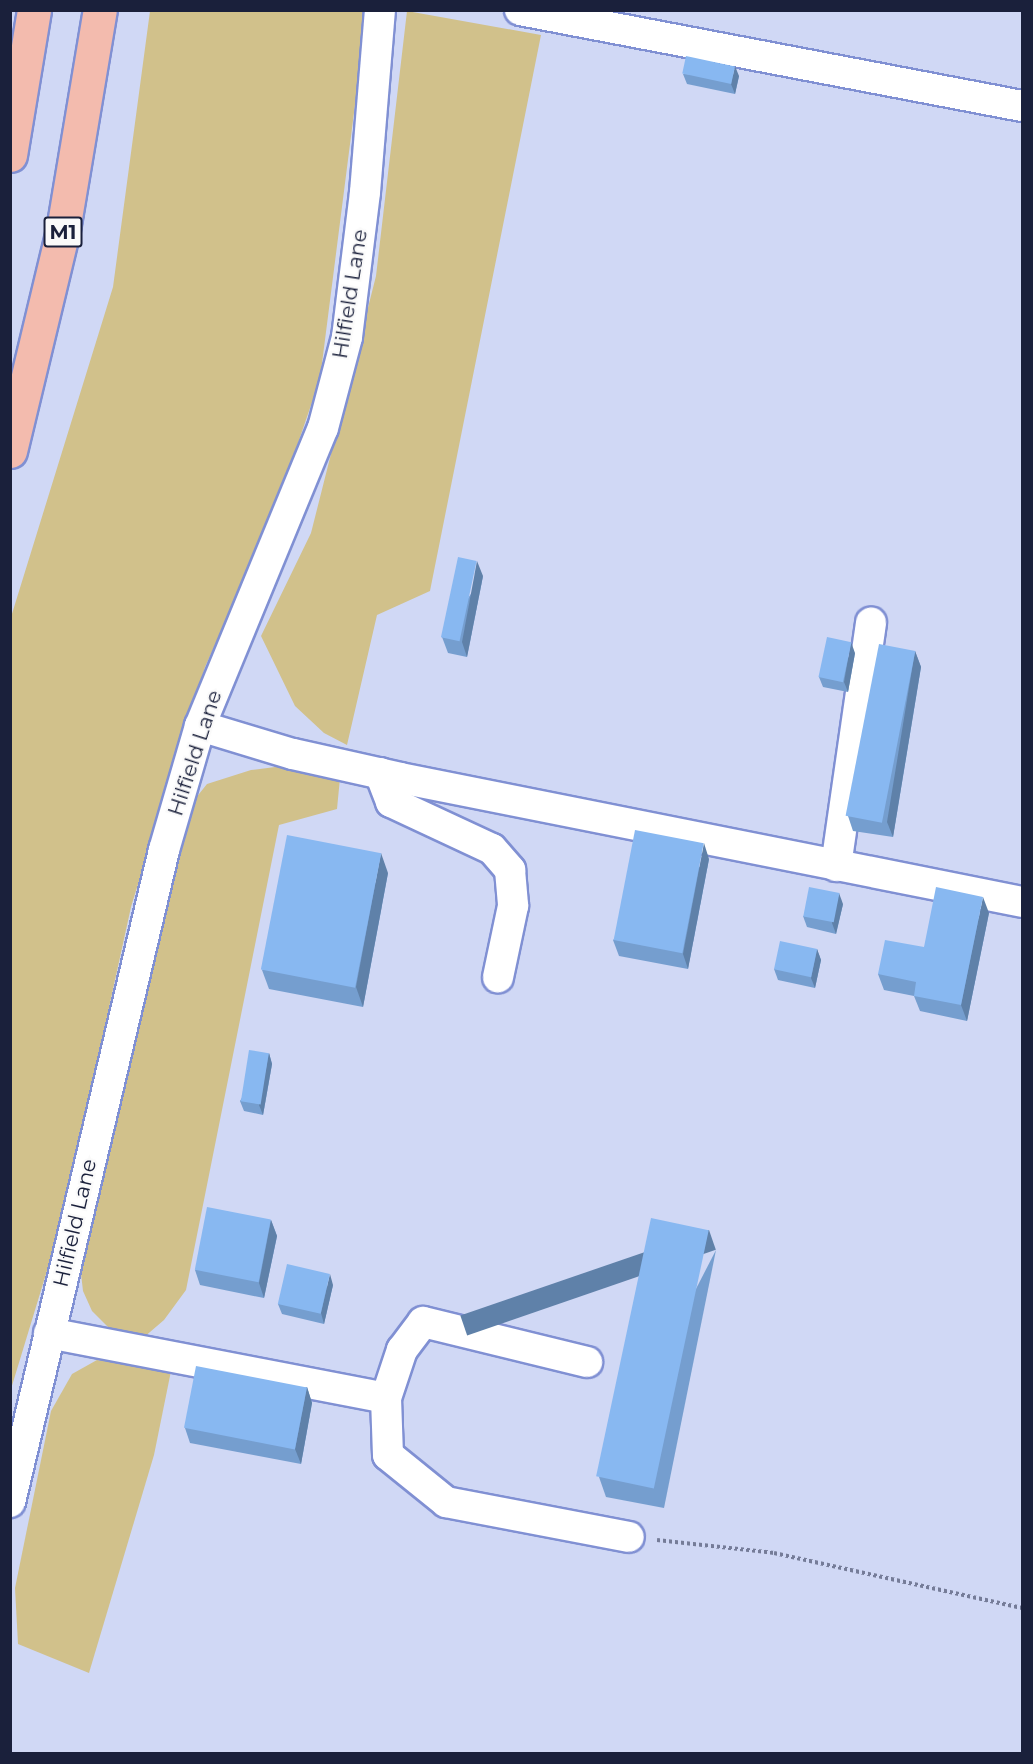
<!DOCTYPE html>
<html>
<head>
<meta charset="utf-8">
<style>
	body { margin:0 }
	#map { position:relative; width:1033px; height:1764px; overflow:hidden; background:#d0d8f5; font-family:Montserrat,sans-serif }
	div>[style] { position:absolute }
	.green>* { inset:0; background:#d1c18b }
	.path>* { height:4px; margin-top:-2px; transform-origin:0; background:repeating-linear-gradient(90deg,#757c98 0 3px,transparent 0 6px) }
	.roads { filter:drop-shadow(2px 0 #8090d3) drop-shadow(-2px 0 #8090d3) drop-shadow(0 2px #8090d3) drop-shadow(0 -2px #8090d3) }
	.minor>* { height:30px; margin:-15px; padding:0 15px; transform-origin:15px; border-radius:15px; background:#fff }
	.highway>* { height:33px; margin:-16.5px; padding:0 16.5px; transform-origin:16.5px; border-radius:16.5px; background:#f3bbae }
	.wall>* { inset:0; background:#759ecf }
	.shaded-wall>* { inset:0; background:#5f81a9; transform-origin:0 0 }
	.building>* { inset:0; background:#88b8f1; transform-origin:0 0 }
	span { translate:-50% -50%; white-space:nowrap; text-align:center; line-height:1.15; -webkit-text-stroke:4.5px #fafafa; paint-order:stroke }
	.shield-label span { padding:2px 4px; background:#fafafa; border:2px solid; border-radius:4px; -webkit-text-stroke-width:0 }
	.shield-label { font-size:20px; color:#1a203b; font-weight:700 }
	.street-label { font-size:21px; color:#1a203b }
	.frame { position:absolute; inset:0; border:12px solid #1a203b; pointer-events:none }
</style>
</head>
<body>
<div id="map">
	<div class="green">
		<i style="clip-path:polygon(150px 11px,367px 11px,320px 379px,273px 516px,205px 667px,131px 907px,63px 1218px,11px 1389px,11px 617px,113px 287px)"></i>
		<i style="clip-path:polygon(407px 11px,541px 35px,430px 591px,377px 615px,347px 745px,324px 733px,295px 706px,261px 636px,311px 533px,376px 276px)"></i>
		<i style="clip-path:polygon(283px 766px,340px 778px,337px 809px,279px 825px,186px 1290px,164px 1320px,143px 1338px,108px 1327px,92px 1311px,83px 1291px,80px 1265px,154px 958px,195px 799px,207px 784px,251px 770px)"></i>
		<i style="clip-path:polygon(97px 1360px,171px 1371px,154px 1455px,89px 1673px,18px 1644px,15px 1588px,51px 1411px,72px 1374px)"></i>
	</div>
	<div class="path">
		<i style="left:657px;top:1540px;width:118px;rotate:6.3deg"></i>
		<i style="left:774px;top:1553px;width:254px;rotate:12.5deg"></i>
	</div>
	<div class="roads">
		<div class="minor">
			<i style="left:520px;top:10px;width:511px;rotate:10.83deg"></i>
			<i style="left:200px;top:726px;width:97px;rotate:16.8deg"></i>
			<i style="left:293px;top:754px;width:110px;rotate:12.6deg"></i>
			<i style="left:400px;top:778px;width:634px;rotate:11.27deg"></i>
			<i style="left:380px;top:773px;width:31px;rotate:69deg"></i>
			<i style="left:391px;top:802px;width:111px;rotate:25deg"></i>
			<i style="left:492px;top:849px;width:28px;rotate:49deg"></i>
			<i style="left:510px;top:870px;width:36px;rotate:85deg"></i>
			<i style="left:513px;top:906px;width:73px;rotate:101.9deg"></i>
			<i style="left:836px;top:866px;width:246px;rotate:-81.8deg"></i>
			<i style="left:49px;top:1333px;width:343px;rotate:10.9deg"></i>
			<i style="left:386px;top:1398px;width:57px;rotate:88deg"></i>
			<i style="left:388px;top:1455px;width:75px;rotate:39deg"></i>
			<i style="left:446px;top:1502px;width:186px;rotate:10.8deg"></i>
			<i style="left:386px;top:1398px;width:51px;rotate:-71.6deg"></i>
			<i style="left:402px;top:1350px;width:35px;rotate:-53deg"></i>
			<i style="left:423px;top:1322px;width:169px;rotate:13.7deg"></i>
			<i style="left:10px;top:1502px;width:670px;rotate:-76.71deg"></i>
			<i style="left:164px;top:850px;width:129px;rotate:-73.8deg"></i>
			<i style="left:200px;top:726px;width:322px;rotate:-67.6deg"></i>
			<i style="left:323px;top:428px;width:94px;rotate:-75.2deg"></i>
			<i style="left:347px;top:337px;width:146px;rotate:-82.9deg"></i>
			<i style="left:365px;top:192px;width:183px;rotate:-85.3deg"></i>
		</div>
		<div class="highway">
			<i style="left:10px;top:155px;width:147px;rotate:-80.6deg"></i>
			<i style="left:10px;top:451px;width:227px;rotate:-76.5deg"></i>
			<i style="left:63px;top:230px;width:223px;rotate:-80.5deg"></i>
		</div>
	</div>
	<div class="wall">
		<i style="clip-path:polygon(683px 74px,739px 76px,735px 94px,687px 84px)"></i>
		<i style="clip-path:polygon(483px 576px,467px 657px,448px 653px,442px 637px)"></i>
		<i style="clip-path:polygon(915px 651px,921px 667px,893px 837px,853px 831px,848px 816px)"></i>
		<i style="clip-path:polygon(855px 653px,848px 692px,823px 687px,819px 677px)"></i>
		<i style="clip-path:polygon(709px 859px,688px 969px,619px 956px,613px 940px)"></i>
		<i style="clip-path:polygon(388px 873px,363px 1007px,269px 989px,262px 970px)"></i>
		<i style="clip-path:polygon(843px 904px,836px 934px,807px 927px,803px 916px)"></i>
		<i style="clip-path:polygon(989px 913px,967px 1021px,920px 1011px,914px 996px,884px 990px,878px 974px,924px 947px)"></i>
		<i style="clip-path:polygon(817px 949px,821px 960px,815px 988px,778px 980px,774px 969px)"></i>
		<i style="clip-path:polygon(269px 1053px,272px 1064px,263px 1115px,244px 1111px,240px 1101px)"></i>
		<i style="clip-path:polygon(271px 1220px,277px 1236px,264px 1298px,200px 1285px,195px 1270px)"></i>
		<i style="clip-path:polygon(716px 1250px,664px 1508px,606px 1497px,599px 1477px)"></i>
		<i style="clip-path:polygon(333px 1285px,324px 1324px,282px 1314px,278px 1304px)"></i>
		<i style="clip-path:polygon(307px 1387px,312px 1403px,301px 1464px,190px 1443px,185px 1428px)"></i>
	</div>
	<div class="shaded-wall">
		<i style="clip-path:polygon(735px 66px,739px 76px,735px 94px,731px 84px)"></i>
		<i style="clip-path:polygon(477px 561px,483px 576px,467px 657px,462px 642px)"></i>
		<i style="clip-path:polygon(851px 642px,855px 653px,848px 692px,844px 682px)"></i>
		<i style="clip-path:polygon(915px 651px,921px 667px,893px 837px,887px 822px)"></i>
		<i style="clip-path:polygon(704px 843px,709px 859px,688px 969px,683px 954px)"></i>
		<i style="clip-path:polygon(381px 853px,388px 873px,363px 1007px,356px 987px)"></i>
		<i style="clip-path:polygon(839px 893px,843px 904px,836px 934px,832px 923px)"></i>
		<i style="clip-path:polygon(983px 897px,989px 913px,967px 1021px,961px 1005px)"></i>
		<i style="clip-path:polygon(817px 949px,821px 960px,815px 988px,811px 978px)"></i>
		<i style="clip-path:polygon(269px 1053px,272px 1064px,263px 1115px,259px 1105px)"></i>
		<i style="clip-path:polygon(271px 1220px,277px 1236px,264px 1298px,259px 1283px)"></i>
		<i style="left:709px;top:1230px;width:21px;height:263px;rotate:71deg"></i>
		<i style="clip-path:polygon(330px 1274px,333px 1285px,324px 1324px,321px 1313px)"></i>
		<i style="clip-path:polygon(307px 1387px,312px 1403px,301px 1464px,295px 1449px)"></i>
	</div>
	<div class="building">
		<i style="left:686px;top:56px;width:50px;height:18px;rotate:12deg"></i>
		<i style="left:458px;top:557px;width:19px;height:82px;rotate:12deg"></i>
		<i style="left:827px;top:637px;width:25px;height:41px;rotate:12deg"></i>
		<i style="left:879px;top:644px;width:37px;height:175px;rotate:11deg"></i>
		<i style="left:635px;top:830px;width:70px;height:112px;rotate:11deg"></i>
		<i style="left:287px;top:835px;width:96px;height:137px;rotate:11deg"></i>
		<i style="left:809px;top:887px;width:31px;height:30px;rotate:11deg"></i>
		<i style="clip-path:polygon(936px 887px,983px 897px,961px 1005px,914px 996px,916px 982px,878px 974px,885px 940px,924px 947px)"></i>
		<i style="left:780px;top:941px;width:38px;height:29px;rotate:12deg"></i>
		<i style="left:249px;top:1050px;width:20px;height:52px;rotate:9deg"></i>
		<i style="left:207px;top:1207px;width:65px;height:64px;rotate:11deg"></i>
		<i style="left:651px;top:1218px;width:59px;height:264px;rotate:12deg"></i>
		<i style="left:287px;top:1264px;width:44px;height:41px;rotate:13deg"></i>
		<i style="left:196px;top:1366px;width:113px;height:63px;rotate:11deg"></i>
	</div>
	<div class="shield-label">
		<span style="left:63px;top:232px">M1</span>
	</div>
	<div class="street-label">
		<span style="left:350px;top:294px;rotate:-81deg">Hilfield Lane</span>
		<span style="left:195px;top:753px;rotate:-72deg">Hilfield Lane</span>
		<span style="left:75px;top:1223px;rotate:-77deg">Hilfield Lane</span>
	</div>
	<div class="frame"></div>
</div>
</body>
</html>
